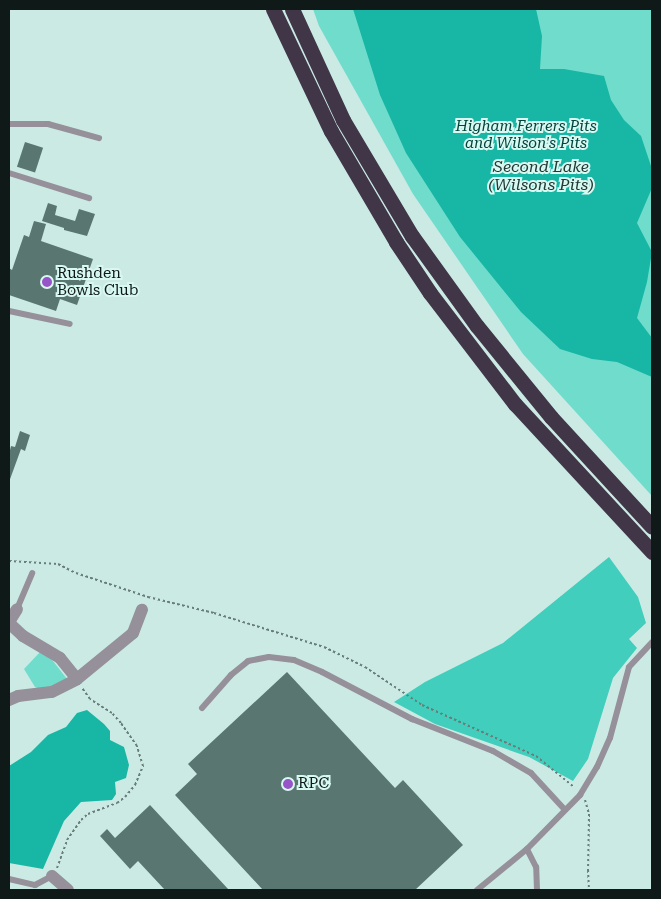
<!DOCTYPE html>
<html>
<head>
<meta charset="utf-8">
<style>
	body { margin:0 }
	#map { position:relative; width:661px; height:899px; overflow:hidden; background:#cbeae4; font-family:"Roboto Serif",serif }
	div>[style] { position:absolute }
	.green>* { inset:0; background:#6fdccc }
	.forest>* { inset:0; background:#41cebc }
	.water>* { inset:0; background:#18b6a5 }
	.building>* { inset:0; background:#5a7671; transform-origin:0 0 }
	.path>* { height:2px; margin-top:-1px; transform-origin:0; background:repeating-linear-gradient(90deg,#697e7a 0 2.5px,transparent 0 5px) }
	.lane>* { height:6px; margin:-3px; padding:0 3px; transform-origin:3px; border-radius:3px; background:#95909a }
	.street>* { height:12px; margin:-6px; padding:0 6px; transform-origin:6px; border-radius:6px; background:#95909a }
	.highway>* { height:15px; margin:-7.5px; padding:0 7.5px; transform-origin:7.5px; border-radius:7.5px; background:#403648 }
	.dots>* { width:14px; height:14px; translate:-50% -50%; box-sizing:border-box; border:2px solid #d8f8f2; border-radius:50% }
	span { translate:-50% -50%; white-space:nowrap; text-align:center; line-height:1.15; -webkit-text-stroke:4px #d8f8f2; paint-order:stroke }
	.park-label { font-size:15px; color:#02433c; font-style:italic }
	.poi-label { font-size:15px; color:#0f1a18 }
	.left { translate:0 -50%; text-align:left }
	.water-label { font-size:16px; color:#213935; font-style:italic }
	.frame { position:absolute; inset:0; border:10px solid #0f1a18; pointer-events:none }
</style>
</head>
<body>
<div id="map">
	<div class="green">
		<i style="clip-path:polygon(313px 9px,652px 9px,652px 496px,523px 354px,413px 194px,319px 26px)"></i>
		<i style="clip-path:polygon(41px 651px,53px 661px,67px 679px,42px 690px,35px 687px,24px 669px)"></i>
	</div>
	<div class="forest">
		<i style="clip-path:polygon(609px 557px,638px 597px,646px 623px,629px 639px,637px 648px,613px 678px,588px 759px,573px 781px,529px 757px,435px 724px,394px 702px,425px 682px,503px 643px)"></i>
	</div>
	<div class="water">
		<i style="clip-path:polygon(353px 9px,536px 9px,542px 36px,540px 69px,564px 69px,604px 76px,611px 100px,624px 120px,641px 136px,651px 166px,652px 188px,637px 223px,652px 252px,647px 282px,637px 318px,652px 338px,652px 377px,617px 362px,592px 359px,560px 349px,521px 312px,460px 237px,406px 153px,380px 95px)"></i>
		<i style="clip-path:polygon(87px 710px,104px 724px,110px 731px,110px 740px,124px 747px,129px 765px,126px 778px,115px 782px,116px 794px,112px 800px,81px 802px,64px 821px,43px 869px,9px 863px,9px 766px,31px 752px,48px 735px,66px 727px,77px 713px)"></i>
	</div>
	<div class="building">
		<i style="left:25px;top:142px;width:19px;height:26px;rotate:18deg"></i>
		<i style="clip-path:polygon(48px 203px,57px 206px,55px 215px,75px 221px,79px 209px,95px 214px,87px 236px,64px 230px,64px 228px,42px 221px)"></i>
		<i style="clip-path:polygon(34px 221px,46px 224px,41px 241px,93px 259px,77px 305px,60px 299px,56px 311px,9px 295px,9px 268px,12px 270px,24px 235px,29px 237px)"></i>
		<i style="clip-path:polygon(20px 431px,30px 435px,25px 451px,21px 449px,9px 482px,9px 454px,11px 446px,15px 447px)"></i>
		<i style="clip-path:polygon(287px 672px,395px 788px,403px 780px,463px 845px,415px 890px,263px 890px,175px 795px,197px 774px,188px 764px)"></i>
		<i style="clip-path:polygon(150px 805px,229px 890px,165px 890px,138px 861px,130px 869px,100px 836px,107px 829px,115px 838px)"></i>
	</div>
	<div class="path">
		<i style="left:9px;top:561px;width:49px;rotate:3.5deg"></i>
		<i style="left:58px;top:564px;width:20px;rotate:27deg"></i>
		<i style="left:76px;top:573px;width:76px;rotate:18.4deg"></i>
		<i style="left:148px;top:597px;width:68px;rotate:13.6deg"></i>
		<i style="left:214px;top:613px;width:115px;rotate:17.2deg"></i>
		<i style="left:324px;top:647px;width:46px;rotate:26deg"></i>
		<i style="left:365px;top:667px;width:69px;rotate:33.7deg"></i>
		<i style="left:422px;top:705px;width:125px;rotate:24.1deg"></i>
		<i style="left:536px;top:756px;width:49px;rotate:39.2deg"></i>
		<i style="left:585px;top:800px;width:15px;rotate:74deg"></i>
		<i style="left:589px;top:814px;width:56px;rotate:91deg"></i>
		<i style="left:588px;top:870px;width:20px;rotate:87deg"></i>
		<i style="left:57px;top:868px;width:30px;rotate:-70deg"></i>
		<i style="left:67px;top:840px;width:24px;rotate:-55deg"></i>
		<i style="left:81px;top:820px;width:9px;rotate:-41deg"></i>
		<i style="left:88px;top:814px;width:31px;rotate:-21deg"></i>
		<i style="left:117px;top:803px;width:10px;rotate:-37deg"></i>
		<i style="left:125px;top:797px;width:16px;rotate:-50deg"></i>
		<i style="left:135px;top:785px;width:21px;rotate:-67deg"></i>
		<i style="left:143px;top:766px;width:21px;rotate:-107deg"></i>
		<i style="left:137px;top:746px;width:28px;rotate:-125deg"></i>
		<i style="left:121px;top:723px;width:13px;rotate:-132deg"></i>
		<i style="left:112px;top:713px;width:26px;rotate:-148deg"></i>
		<i style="left:90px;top:699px;width:14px;rotate:-126deg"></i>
	</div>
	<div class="lane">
		<i style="left:9px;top:124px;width:39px"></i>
		<i style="left:48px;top:124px;width:53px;rotate:15.4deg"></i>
		<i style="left:9px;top:173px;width:84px;rotate:17.4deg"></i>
		<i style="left:9px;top:311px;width:62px;rotate:12deg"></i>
		<i style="left:17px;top:609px;width:39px;rotate:-67deg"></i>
		<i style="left:202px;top:708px;width:44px;rotate:-48.7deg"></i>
		<i style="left:231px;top:675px;width:22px;rotate:-39deg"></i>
		<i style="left:248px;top:661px;width:21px;rotate:-11deg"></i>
		<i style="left:269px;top:657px;width:25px;rotate:7deg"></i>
		<i style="left:294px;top:660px;width:30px;rotate:23deg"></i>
		<i style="left:322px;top:672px;width:102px;rotate:27.6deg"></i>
		<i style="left:412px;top:719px;width:87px;rotate:21.6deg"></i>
		<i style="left:493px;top:751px;width:44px;rotate:30.1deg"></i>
		<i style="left:531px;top:773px;width:50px;rotate:47.4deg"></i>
		<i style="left:9px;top:879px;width:27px;rotate:13deg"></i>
		<i style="left:35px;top:885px;width:19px;rotate:-28deg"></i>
		<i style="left:477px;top:890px;width:65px;rotate:-39.4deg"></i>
		<i style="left:537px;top:890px;width:23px;rotate:-92deg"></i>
		<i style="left:536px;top:867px;width:20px;rotate:-117deg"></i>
		<i style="left:527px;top:849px;width:76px;rotate:-45.5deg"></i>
		<i style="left:580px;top:795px;width:33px;rotate:-59deg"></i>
		<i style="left:597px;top:767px;width:32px;rotate:-66deg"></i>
		<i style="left:610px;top:738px;width:73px;rotate:-75deg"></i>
		<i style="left:629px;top:667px;width:34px;rotate:-47deg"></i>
	</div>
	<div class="street">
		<i style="left:9px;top:622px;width:15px;rotate:-58deg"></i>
		<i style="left:9px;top:623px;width:19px;rotate:43deg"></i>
		<i style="left:23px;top:636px;width:43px;rotate:30.7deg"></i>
		<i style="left:60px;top:658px;width:27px;rotate:51deg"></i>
		<i style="left:9px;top:700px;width:10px;rotate:-24deg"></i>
		<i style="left:18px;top:696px;width:34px;rotate:-7deg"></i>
		<i style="left:52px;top:692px;width:28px;rotate:-27deg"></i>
		<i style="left:77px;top:679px;width:72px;rotate:-39.4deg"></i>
		<i style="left:133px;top:633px;width:25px;rotate:-69deg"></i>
		<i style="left:52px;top:876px;width:21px;rotate:41deg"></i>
	</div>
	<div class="highway">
		<i style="left:273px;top:9px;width:135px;rotate:64.6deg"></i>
		<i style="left:331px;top:131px;width:129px;rotate:59.6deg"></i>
		<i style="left:396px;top:242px;width:61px;rotate:56.3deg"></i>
		<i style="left:430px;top:293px;width:140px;rotate:52.6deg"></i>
		<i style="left:515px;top:404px;width:202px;rotate:47.2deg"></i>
		<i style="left:292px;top:9px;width:122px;rotate:65.3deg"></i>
		<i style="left:343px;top:120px;width:135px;rotate:59.3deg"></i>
		<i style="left:412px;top:236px;width:111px;rotate:54.2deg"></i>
		<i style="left:477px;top:326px;width:117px;rotate:50.9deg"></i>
		<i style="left:551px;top:417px;width:149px;rotate:47.4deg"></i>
	</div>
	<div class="dots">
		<i style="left:47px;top:282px;background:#9753c8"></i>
		<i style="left:288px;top:784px;background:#9753c8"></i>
	</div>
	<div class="park-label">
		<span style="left:526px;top:135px">Higham Ferrers Pits<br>and Wilson's Pits</span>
	</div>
	<div class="poi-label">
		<span class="left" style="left:57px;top:282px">Rushden<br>Bowls Club</span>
		<span class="left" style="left:298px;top:784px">RPC</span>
	</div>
	<div class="water-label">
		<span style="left:541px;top:176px">Second Lake<br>(Wilsons Pits)</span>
	</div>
	<div class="frame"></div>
</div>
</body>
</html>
